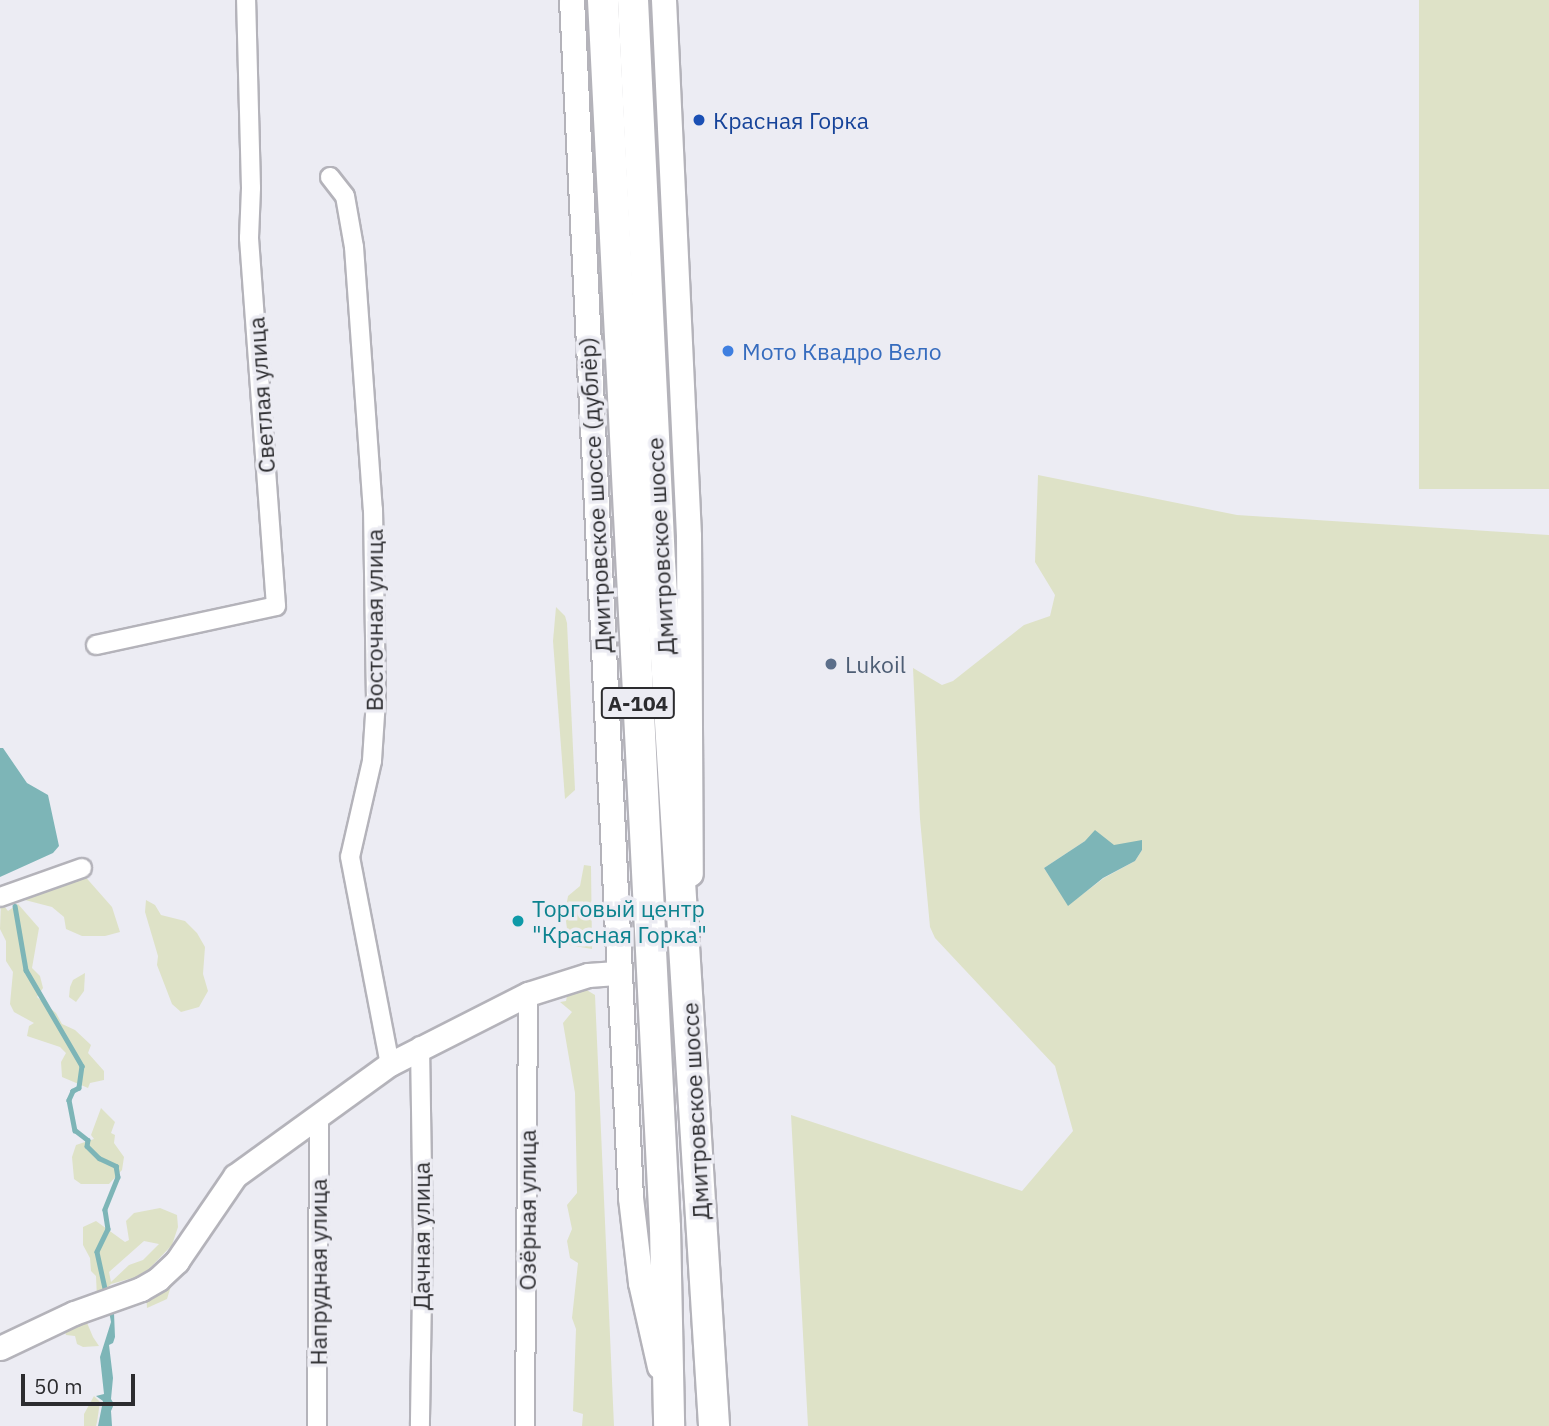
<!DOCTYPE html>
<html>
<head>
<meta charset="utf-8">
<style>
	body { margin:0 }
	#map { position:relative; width:1549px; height:1426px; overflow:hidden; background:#ececf3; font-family:"IBM Plex Sans",sans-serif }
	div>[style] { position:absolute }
	.green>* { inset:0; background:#dee2c7; transform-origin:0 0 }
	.water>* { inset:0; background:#7db5b7 }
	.stream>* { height:4.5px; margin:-2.25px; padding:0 2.25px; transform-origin:2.25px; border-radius:2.25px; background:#7db5b7 }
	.roads { filter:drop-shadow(2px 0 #b4b3ba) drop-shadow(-2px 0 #b4b3ba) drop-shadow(0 2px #b4b3ba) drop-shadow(0 -2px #b4b3ba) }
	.minor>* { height:18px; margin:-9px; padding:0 9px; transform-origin:9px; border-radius:9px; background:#fff }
	.tertiary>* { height:23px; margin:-11.5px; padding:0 11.5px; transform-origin:11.5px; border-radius:11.5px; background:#fff }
	.secondary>* { height:24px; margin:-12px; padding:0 12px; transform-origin:12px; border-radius:12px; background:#fff }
	.trunk>* { height:30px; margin:-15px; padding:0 15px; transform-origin:15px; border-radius:15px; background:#fff }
	.dots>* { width:19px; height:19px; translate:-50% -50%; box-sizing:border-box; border:4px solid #ececf3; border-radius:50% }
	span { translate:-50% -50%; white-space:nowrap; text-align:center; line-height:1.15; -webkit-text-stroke:7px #ececf3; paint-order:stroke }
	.shield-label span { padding:2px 5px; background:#ececf3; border:2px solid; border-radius:5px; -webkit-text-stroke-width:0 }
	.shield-label { font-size:21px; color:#2c2c2f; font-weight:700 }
	.transit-label { font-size:23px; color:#164399 }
	.left { translate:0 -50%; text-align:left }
	.shop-label { font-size:23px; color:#366cbe }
	.street-label { font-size:23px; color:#2c2c2f }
	.service-label { font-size:23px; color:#4e5e75 }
	.culture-label { font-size:23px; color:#0d838f }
	.scale { position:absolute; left:21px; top:1374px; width:114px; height:32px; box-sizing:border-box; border:4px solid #2c2c2f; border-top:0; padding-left:9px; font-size:21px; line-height:24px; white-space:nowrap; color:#2c2c2f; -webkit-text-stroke:5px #ececf3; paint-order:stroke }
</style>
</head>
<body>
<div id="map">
	<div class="green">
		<i style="left:1419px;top:0;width:130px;height:489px"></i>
		<i style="clip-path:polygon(evenodd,1038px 475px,1237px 515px,1549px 535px,1549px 1426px,808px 1426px,791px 1115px,1022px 1191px,1073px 1131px,1055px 1066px,935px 938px,930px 927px,920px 819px,913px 668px,942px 685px,953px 681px,1024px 625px,1050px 616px,1055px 595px,1035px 562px,1038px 475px,1085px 841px,1142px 850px,1135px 861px,1104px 878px,1068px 905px,1044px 868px,1085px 841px)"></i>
		<i style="clip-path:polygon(556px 607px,565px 616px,567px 623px,575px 790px,565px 799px,553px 641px)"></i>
		<i style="clip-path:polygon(584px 865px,591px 866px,592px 949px,569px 945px,565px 913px,568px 896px,580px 886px)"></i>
		<i style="clip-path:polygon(82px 873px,112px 907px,120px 932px,105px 936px,82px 936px,66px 929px,64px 917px,52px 907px,25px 900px,28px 891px)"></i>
		<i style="clip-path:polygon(146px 900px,155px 905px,161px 915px,185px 921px,197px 933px,205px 947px,203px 974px,208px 991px,199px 1007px,181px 1012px,172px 1004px,157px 965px,158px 956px,145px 912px)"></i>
		<i style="clip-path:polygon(1px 902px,8px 911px,18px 904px,39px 928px,32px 968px,40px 976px,43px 988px,37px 997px,56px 1013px,62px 1024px,75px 1030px,91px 1045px,88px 1053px,104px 1071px,104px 1080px,90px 1083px,88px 1088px,62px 1077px,61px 1062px,66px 1053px,60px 1047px,27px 1036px,29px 1026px,34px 1023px,14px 1012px,10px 1004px,13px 972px,6px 961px,6px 941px,0 929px)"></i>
		<i style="clip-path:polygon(85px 973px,84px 991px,76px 1002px,69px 997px,70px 987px,73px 980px)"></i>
		<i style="clip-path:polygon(575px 983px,595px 995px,614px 1426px,582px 1426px,583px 1414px,573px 1411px,576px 1329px,572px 1318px,578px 1263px,570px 1258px,567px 1241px,572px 1229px,567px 1205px,577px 1193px,575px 1093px,563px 1023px,572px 1012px,560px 1002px,566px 1001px,568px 991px)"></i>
		<i style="clip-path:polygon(101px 1108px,115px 1122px,111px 1133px,115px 1135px,114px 1143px,124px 1157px,122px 1170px,109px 1184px,81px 1184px,74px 1179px,72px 1157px,76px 1145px,94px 1139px,91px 1135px)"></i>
		<i style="clip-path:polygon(evenodd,160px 1208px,177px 1215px,178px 1227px,172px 1245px,149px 1269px,136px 1277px,111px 1284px,97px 1298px,96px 1276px,91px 1271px,90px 1258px,83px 1245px,83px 1227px,96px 1221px,125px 1242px,129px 1240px,126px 1221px,134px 1213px,160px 1208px,144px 1241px,159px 1244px,143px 1260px,129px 1265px,111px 1282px,109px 1272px,144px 1241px)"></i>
		<i style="clip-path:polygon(174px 1276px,167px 1299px,147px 1308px,146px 1291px)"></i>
		<i style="clip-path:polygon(85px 1318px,93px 1337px,99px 1346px,83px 1347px,77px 1344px,75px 1336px,66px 1335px,64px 1329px)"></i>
		<i style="clip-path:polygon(94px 1396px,100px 1402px,97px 1422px,96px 1426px,84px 1426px,84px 1414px)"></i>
	</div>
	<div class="water">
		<i style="clip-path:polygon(3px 748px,27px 783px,48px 795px,59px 846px,53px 853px,0 877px,0 748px)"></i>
		<i style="clip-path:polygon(1095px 830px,1114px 845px,1142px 840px,1142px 850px,1135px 861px,1103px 878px,1068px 906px,1044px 868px,1085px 841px)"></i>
		<i style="clip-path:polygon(108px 1306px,114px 1313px,115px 1337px,113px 1343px,109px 1345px,113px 1378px,111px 1399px,114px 1404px,111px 1411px,112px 1426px,98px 1426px,103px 1401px,96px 1396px,104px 1394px,100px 1357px,111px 1322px)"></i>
	</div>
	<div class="stream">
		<i style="left:15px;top:906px;width:65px;rotate:80.2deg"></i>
		<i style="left:26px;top:970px;width:111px;rotate:59.7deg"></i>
		<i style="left:82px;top:1066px;width:22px;rotate:98deg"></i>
		<i style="left:79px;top:1088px;width:7px;rotate:153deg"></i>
		<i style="left:73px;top:1091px;width:10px;rotate:114deg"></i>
		<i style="left:69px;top:1100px;width:31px;rotate:79deg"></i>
		<i style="left:75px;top:1130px;width:16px;rotate:38deg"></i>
		<i style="left:88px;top:1140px;width:6px;rotate:99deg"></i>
		<i style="left:87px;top:1146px;width:17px;rotate:45deg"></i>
		<i style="left:99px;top:1158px;width:19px;rotate:25deg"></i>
		<i style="left:116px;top:1166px;width:11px;rotate:80deg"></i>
		<i style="left:118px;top:1177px;width:35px;rotate:112deg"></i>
		<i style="left:105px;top:1210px;width:19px;rotate:81deg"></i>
		<i style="left:108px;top:1229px;width:25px;rotate:116deg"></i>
		<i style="left:97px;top:1252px;width:42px;rotate:77.6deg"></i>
	</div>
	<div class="roads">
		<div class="minor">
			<i style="left:330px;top:177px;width:24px;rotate:52deg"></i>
			<i style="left:345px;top:196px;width:52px;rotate:80deg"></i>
			<i style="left:354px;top:247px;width:263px;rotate:85.9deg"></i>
			<i style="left:373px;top:509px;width:191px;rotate:89.1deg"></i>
			<i style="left:376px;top:700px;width:61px;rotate:93.8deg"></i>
			<i style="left:372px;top:761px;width:98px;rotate:102.9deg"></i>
			<i style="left:350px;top:857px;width:211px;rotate:79.1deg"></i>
			<i style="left:96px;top:645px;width:184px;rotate:-12.2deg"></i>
			<i style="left:276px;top:606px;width:369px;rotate:-94.2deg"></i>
			<i style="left:249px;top:238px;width:50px;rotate:-87.7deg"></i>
			<i style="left:251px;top:188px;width:188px;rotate:-91.5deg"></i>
			<i style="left:0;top:897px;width:87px;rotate:-19.5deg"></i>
			<i style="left:420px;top:1046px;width:182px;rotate:89.1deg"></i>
			<i style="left:423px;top:1228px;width:198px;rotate:90.9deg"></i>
			<i style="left:317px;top:1426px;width:309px;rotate:-89.6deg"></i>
			<i style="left:525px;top:1426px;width:432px;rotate:-89.6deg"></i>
		</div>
		<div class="tertiary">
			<i style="left:0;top:1348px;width:82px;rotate:-25.3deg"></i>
			<i style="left:74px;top:1313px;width:71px;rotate:-19.7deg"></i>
			<i style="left:141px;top:1289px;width:20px;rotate:-30deg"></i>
			<i style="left:158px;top:1279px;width:26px;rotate:-43deg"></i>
			<i style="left:177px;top:1261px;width:103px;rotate:-55.7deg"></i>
			<i style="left:235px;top:1176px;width:191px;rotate:-35.9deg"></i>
			<i style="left:390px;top:1064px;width:155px;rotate:-26.9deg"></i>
			<i style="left:528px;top:994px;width:63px;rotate:-17.6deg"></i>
			<i style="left:588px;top:975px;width:32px;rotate:-4deg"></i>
		</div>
		<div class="secondary">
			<i style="left:572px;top:0;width:1199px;rotate:87.18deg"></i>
			<i style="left:631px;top:1198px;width:86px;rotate:83.3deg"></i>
			<i style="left:641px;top:1283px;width:86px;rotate:77.3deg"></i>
			<i style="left:664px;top:0;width:537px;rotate:87.33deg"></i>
			<i style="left:689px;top:536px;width:338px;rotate:89.7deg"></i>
		</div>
		<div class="trunk">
			<i style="left:603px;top:0;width:1229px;rotate:87.11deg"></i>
			<i style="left:665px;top:1227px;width:199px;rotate:88.8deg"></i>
			<i style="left:633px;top:0;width:563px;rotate:87.25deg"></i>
			<i style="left:660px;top:562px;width:866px;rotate:86.42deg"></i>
		</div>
	</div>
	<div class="dots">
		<i style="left:699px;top:120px;background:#1a4fb4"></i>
		<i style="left:728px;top:351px;background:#3f7fe0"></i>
		<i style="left:831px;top:664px;background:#5c6f8a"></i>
		<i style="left:518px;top:921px;background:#0f9aa8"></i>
	</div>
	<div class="shield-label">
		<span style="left:638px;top:703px">А-104</span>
	</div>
	<div class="transit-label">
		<span class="left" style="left:713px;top:120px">Красная Горка</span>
	</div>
	<div class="shop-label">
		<span class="left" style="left:742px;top:351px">Мото Квадро Вело</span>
	</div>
	<div class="street-label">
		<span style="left:261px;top:395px;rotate:-94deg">Светлая улица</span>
		<span style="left:595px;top:495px;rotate:-93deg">Дмитровское шоссе (дублёр)</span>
		<span style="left:660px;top:546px;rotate:-93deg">Дмитровское шоссе</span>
		<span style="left:374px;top:620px;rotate:-90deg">Восточная улица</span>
		<span style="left:695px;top:1111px;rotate:-93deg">Дмитровское шоссе</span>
		<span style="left:527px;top:1210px;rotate:-90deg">Озёрная улица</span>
		<span style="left:421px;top:1236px;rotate:-90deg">Дачная улица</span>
		<span style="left:318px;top:1272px;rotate:-90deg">Напрудная улица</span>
	</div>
	<div class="service-label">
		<span class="left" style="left:845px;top:664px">Lukoil</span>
	</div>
	<div class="culture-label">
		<span class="left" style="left:532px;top:921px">Торговый центр<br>"Красная Горка"</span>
	</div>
	<div class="scale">50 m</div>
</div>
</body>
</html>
